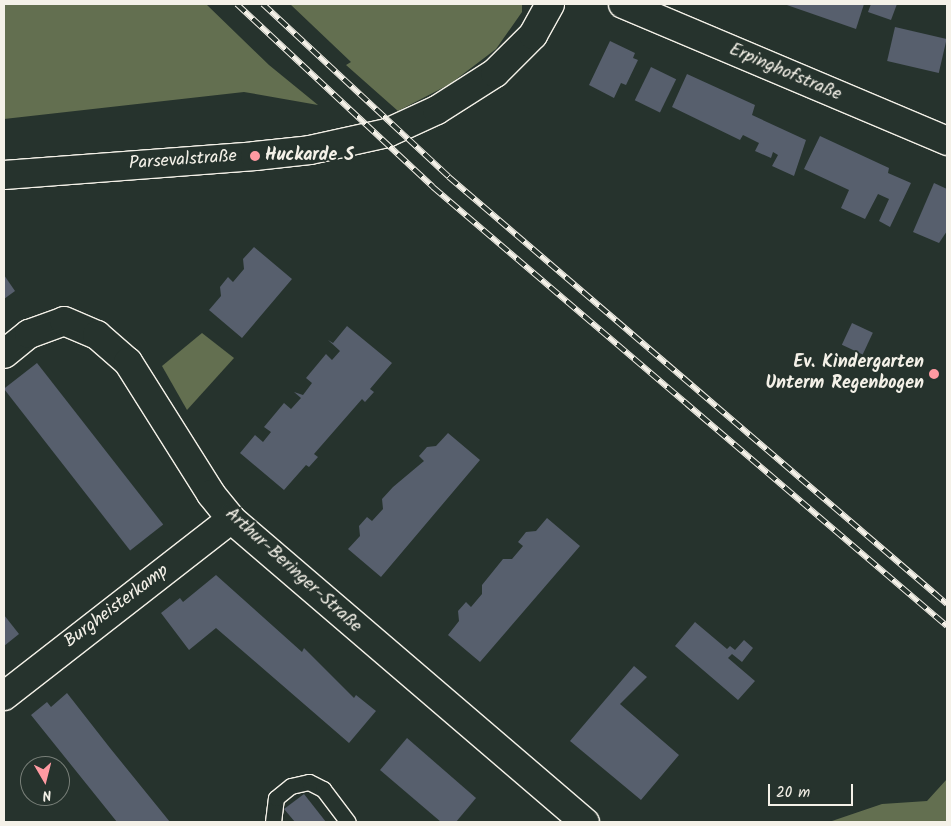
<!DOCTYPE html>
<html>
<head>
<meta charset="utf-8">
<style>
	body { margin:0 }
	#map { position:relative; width:951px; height:826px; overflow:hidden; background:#26332d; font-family:Kalam,sans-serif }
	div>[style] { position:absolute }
	.green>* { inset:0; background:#636f50 }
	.building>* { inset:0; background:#575f6d; transform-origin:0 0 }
	.roads { filter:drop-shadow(1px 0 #f4f1e8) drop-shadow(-1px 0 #f4f1e8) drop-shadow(0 1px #f4f1e8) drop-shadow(0 -1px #f4f1e8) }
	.lane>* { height:15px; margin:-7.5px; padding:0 7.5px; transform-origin:7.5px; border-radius:7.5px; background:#26332d }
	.street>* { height:28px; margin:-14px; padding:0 14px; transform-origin:14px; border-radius:14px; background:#26332d }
	.rail>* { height:5.5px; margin-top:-2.75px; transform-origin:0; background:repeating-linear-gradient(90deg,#26332d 0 11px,#f4f1e8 0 22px); box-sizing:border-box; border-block:1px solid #f4f1e8 }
	.dots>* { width:14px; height:14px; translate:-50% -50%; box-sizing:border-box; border:2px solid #26332d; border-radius:50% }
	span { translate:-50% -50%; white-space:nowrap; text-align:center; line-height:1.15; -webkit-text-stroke:4px #26332d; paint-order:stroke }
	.street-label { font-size:18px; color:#f4f1e8 }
	.poi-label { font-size:18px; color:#f4f1e8; font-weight:700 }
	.left { translate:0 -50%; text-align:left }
	.right { translate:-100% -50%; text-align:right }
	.frame { position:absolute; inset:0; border:5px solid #f4f1e8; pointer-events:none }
	.north { position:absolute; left:20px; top:756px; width:50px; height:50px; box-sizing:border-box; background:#26332d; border:1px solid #787f78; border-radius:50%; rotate:172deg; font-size:14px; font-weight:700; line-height:20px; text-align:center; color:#f4f1e8 }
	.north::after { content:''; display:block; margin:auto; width:18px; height:22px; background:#ff9aa2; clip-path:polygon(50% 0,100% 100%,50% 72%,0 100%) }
	.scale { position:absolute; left:768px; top:784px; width:85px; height:22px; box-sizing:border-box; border:2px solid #f4f1e8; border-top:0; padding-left:6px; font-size:15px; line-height:18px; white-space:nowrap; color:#f4f1e8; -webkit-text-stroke:4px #26332d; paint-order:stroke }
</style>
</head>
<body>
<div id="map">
	<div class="green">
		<i style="clip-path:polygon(4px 4px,206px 4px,269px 65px,318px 105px,244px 92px,4px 119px)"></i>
		<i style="clip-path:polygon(290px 4px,522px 4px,522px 12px,496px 49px,450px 84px,398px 111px,346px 65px,351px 62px)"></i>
		<i style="clip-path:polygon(202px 333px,234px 358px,187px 410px,162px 366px)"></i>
		<i style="clip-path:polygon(947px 779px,947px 822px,829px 822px,882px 804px,927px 801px)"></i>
	</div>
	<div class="building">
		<i style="clip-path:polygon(784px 4px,864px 4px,856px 29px)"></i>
		<i style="clip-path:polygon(871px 4px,897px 4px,891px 20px,868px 12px)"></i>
		<i style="left:895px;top:27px;width:53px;height:35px;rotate:13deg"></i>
		<i style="clip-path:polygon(610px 41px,635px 53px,633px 58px,638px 60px,626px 85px,621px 83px,614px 98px,589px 85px)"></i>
		<i style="left:651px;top:67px;width:28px;height:37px;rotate:26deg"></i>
		<i style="clip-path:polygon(687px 74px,755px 105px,752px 115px,806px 140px,794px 176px,772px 166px,778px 155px,773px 152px,771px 158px,755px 151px,759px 143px,743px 135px,740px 140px,672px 107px)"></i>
		<i style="clip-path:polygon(820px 136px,889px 168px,888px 173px,911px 183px,890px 227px,879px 221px,889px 199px,878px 194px,865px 219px,841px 208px,849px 190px,804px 169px)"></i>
		<i style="clip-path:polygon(934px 183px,947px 189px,947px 231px,939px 243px,913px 232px)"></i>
		<i style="clip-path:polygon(254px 247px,292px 279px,242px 338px,209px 310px,221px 296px,220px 287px,228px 277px,233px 282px,244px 269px,243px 259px)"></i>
		<i style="clip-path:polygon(4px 275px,15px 291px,4px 299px)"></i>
		<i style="left:852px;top:323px;width:23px;height:24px;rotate:25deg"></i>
		<i style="clip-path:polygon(347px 326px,392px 363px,370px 389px,374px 392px,365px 402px,362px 399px,314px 454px,318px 457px,309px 467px,306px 465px,284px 490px,240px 453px,255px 435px,263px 442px,271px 432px,264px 427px,284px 403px,291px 409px,301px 398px,294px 392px,303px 395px,312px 383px,306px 378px,326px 354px,332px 360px,340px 351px,328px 340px,333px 343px)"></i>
		<i style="left:37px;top:363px;width:205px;height:42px;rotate:52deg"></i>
		<i style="clip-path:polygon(448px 433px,480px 460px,381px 577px,348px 549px,360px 536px,359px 526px,367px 517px,372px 521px,383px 509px,382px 499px,393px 487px,424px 461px,419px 456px,427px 447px,436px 446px)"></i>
		<i style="clip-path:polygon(547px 518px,580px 546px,480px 662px,448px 635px,459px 621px,458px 611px,466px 602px,471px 607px,482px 594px,482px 585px,503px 559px,512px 559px,523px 546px,518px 542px,526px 532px,536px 531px)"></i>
		<i style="clip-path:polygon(216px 575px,302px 652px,304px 648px,354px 698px,356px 695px,376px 711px,349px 743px,216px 628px,189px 650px,161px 613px,180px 598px,183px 602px)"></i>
		<i style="clip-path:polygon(4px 615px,19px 634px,4px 646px)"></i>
		<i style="clip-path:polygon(695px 622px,727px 649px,730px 646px,735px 650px,744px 640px,753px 648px,742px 662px,732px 654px,728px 658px,755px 681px,738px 700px,675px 646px)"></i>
		<i style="clip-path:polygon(634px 666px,647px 677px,620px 704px,679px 755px,641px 800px,570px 741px)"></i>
		<i style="clip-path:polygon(67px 693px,110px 748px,170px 822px,117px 822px,31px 715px,47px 702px,51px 707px)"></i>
		<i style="clip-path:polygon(407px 738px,476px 798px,456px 822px,441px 822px,380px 770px)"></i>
		<i style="clip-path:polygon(304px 794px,326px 822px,295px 822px,284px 809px)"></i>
	</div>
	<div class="roads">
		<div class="lane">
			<i style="left:273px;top:822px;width:24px;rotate:-83deg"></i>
			<i style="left:276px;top:798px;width:19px;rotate:-39deg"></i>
			<i style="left:291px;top:786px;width:18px;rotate:-13deg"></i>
			<i style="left:309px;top:782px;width:16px;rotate:27deg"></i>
			<i style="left:323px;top:789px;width:41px;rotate:52.9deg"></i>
		</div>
		<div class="street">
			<i style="left:623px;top:4px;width:352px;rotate:22.9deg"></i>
			<i style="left:4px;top:175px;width:252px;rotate:-4.3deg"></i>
			<i style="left:255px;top:156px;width:55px;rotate:-6.2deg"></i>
			<i style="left:310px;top:150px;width:79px;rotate:-12.4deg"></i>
			<i style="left:387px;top:133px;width:55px;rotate:-24.7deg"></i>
			<i style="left:437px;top:110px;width:69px;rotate:-32.5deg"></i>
			<i style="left:495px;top:73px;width:54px;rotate:-45deg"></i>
			<i style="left:533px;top:35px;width:35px;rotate:-61deg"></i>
			<i style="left:4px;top:354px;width:32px;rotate:-39deg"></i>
			<i style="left:29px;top:334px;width:37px;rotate:-20deg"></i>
			<i style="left:64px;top:321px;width:36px;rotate:23deg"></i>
			<i style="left:97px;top:335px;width:41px;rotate:41.1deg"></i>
			<i style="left:128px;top:362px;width:156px;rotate:57.8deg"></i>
			<i style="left:211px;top:494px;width:32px;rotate:51deg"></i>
			<i style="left:231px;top:519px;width:466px;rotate:40.6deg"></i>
			<i style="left:4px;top:696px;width:288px;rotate:-37.9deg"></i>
		</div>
	</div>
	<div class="rail">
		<i style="left:237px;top:4px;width:268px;rotate:43deg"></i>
		<i style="left:433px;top:187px;width:676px;rotate:40.5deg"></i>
		<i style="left:263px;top:4px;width:254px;rotate:42.9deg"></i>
		<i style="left:449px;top:177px;width:656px;rotate:40.61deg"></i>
	</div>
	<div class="dots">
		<i style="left:255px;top:156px;background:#ff9aa2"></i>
		<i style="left:934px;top:374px;background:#ff9aa2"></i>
	</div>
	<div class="street-label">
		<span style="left:785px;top:73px;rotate:23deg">Erpinghofstraße</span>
		<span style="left:183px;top:161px;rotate:-4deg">Parsevalstraße</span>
		<span style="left:293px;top:571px;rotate:42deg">Arthur-Beringer-Straße</span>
		<span style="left:117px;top:607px;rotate:-37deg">Burgheisterkamp</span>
	</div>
	<div class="poi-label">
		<span class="left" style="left:265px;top:156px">Huckarde S</span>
		<span class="right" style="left:924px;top:374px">Ev. Kindergarten<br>Unterm Regenbogen</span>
	</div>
	<div class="frame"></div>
	<div class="north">N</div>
	<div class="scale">20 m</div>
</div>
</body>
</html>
